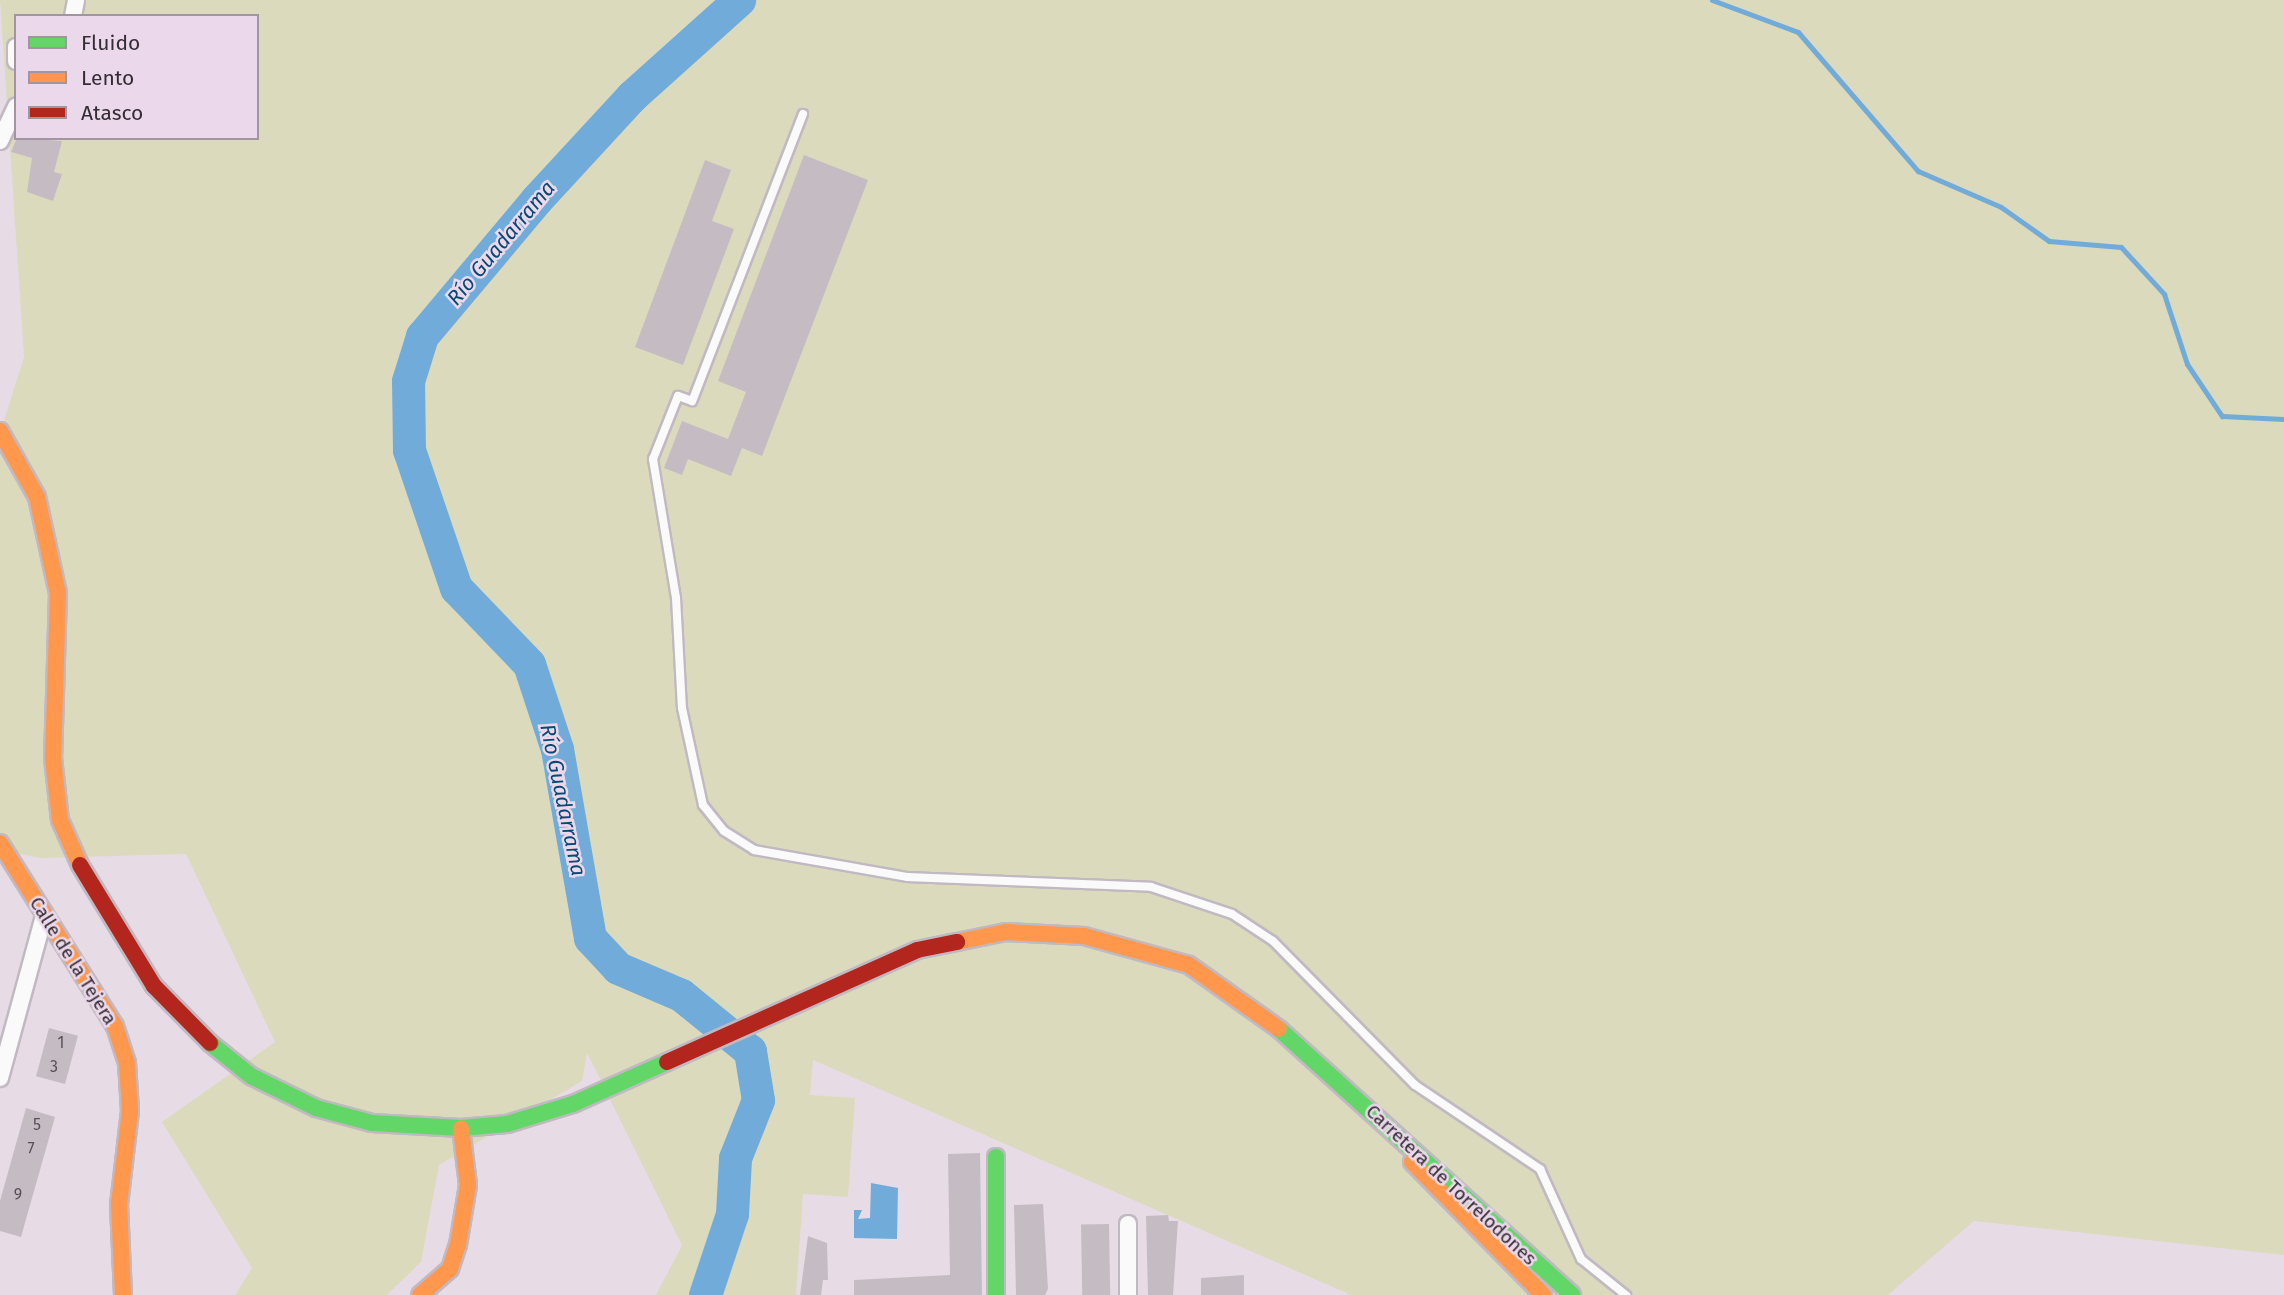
<!DOCTYPE html>
<html>
<head>
<meta charset="utf-8">
<style>
	body { margin:0 }
	#map { position:relative; width:2284px; height:1295px; overflow:hidden; background:#e7dce6; font-family:"Fira Sans",sans-serif }
	div>[style] { position:absolute }
	.green>* { inset:0; background:#dbdabd }
	.water>* { inset:0; background:#71abda }
	.stream>* { height:5px; margin:-2.5px; padding:0 2.5px; transform-origin:2.5px; border-radius:2.5px; background:#71abda }
	.river>* { height:33px; margin:-16.5px; padding:0 16.5px; transform-origin:16.5px; border-radius:16.5px; background:#71abda }
	.building>* { inset:0; background:#c5bcc3; transform-origin:0 0 }
	.roads { filter:drop-shadow(2px 0 #c1b9c1) drop-shadow(-2px 0 #c1b9c1) drop-shadow(0 2px #c1b9c1) drop-shadow(0 -2px #c1b9c1) }
	.lane>* { height:8px; margin:-4px; padding:0 4px; transform-origin:4px; border-radius:4px; background:#fbfafb }
	.street>* { height:16px; margin:-8px; padding:0 8px; transform-origin:8px; border-radius:8px; background:#fbfafb }
	.fast>* { height:16px; margin:-8px; padding:0 8px; transform-origin:8px; border-radius:8px; background:#63d668 }
	.slow>* { height:16px; margin:-8px; padding:0 8px; transform-origin:8px; border-radius:8px; background:#ff974d }
	.jam>* { height:16px; margin:-8px; padding:0 8px; transform-origin:8px; border-radius:8px; background:#b3261e }
	span { translate:-50% -50%; white-space:nowrap; text-align:center; line-height:1.15; -webkit-text-stroke:5px #ebd8ea; paint-order:stroke }
	.number-label { font-size:16px; color:#585158 }
	.number-label span { -webkit-text-stroke-width:0 }
	.street-label { font-size:19px; color:#342d34 }
	.water-label { font-size:21px; color:#064a74; font-style:italic }
	.legend { position:absolute; left:14px; top:14px; width:245px; height:126px; box-sizing:border-box; background:#ebd8ea; border:2px solid #a294a1; margin:0; padding:9px 12px; list-style:none; font-size:21px; color:#342d34 }
	.legend li { display:flex; align-items:center; gap:14px; height:35px }
	.legend b { width:35px; border:2px solid #a294a1 }
</style>
</head>
<body>
<div id="map">
	<div class="green">
		<i style="clip-path:polygon(evenodd,0 0,2284px 0,2284px 1255px,1974px 1221px,1888px 1295px,1351px 1295px,813px 1060px,810px 1095px,855px 1098px,848px 1197px,803px 1194px,796px 1295px,656px 1295px,682px 1245px,587px 1053px,582px 1081px,439px 1165px,421px 1262px,387px 1295px,235px 1295px,252px 1268px,162px 1122px,275px 1042px,186px 854px,41px 858px,0 850px,0 433px,24px 357px,0 0,16px 16px,257px 16px,257px 138px,16px 138px,16px 16px)"></i>
	</div>
	<div class="water">
		<i style="clip-path:polygon(871px 1183px,898px 1188px,897px 1239px,854px 1238px,854px 1210px,862px 1210px,858px 1219px,870px 1218px)"></i>
	</div>
	<div class="stream">
		<i style="left:1712px;top:0;width:92px;rotate:20.4deg"></i>
		<i style="left:1798px;top:32px;width:184px;rotate:49.2deg"></i>
		<i style="left:1918px;top:171px;width:90px;rotate:23.4deg"></i>
		<i style="left:2001px;top:207px;width:59px;rotate:35.3deg"></i>
		<i style="left:2049px;top:241px;width:72px;rotate:4.8deg"></i>
		<i style="left:2121px;top:247px;width:64px;rotate:47.5deg"></i>
		<i style="left:2164px;top:294px;width:74px;rotate:71.8deg"></i>
		<i style="left:2187px;top:364px;width:63px;rotate:56.1deg"></i>
		<i style="left:2222px;top:416px;width:62px;rotate:2.8deg"></i>
	</div>
	<div class="river">
		<i style="left:705px;top:1295px;width:85px;rotate:-71.6deg"></i>
		<i style="left:732px;top:1214px;width:56px;rotate:-86.9deg"></i>
		<i style="left:735px;top:1158px;width:62px;rotate:-68.4deg"></i>
		<i style="left:758px;top:1100px;width:50px;rotate:-99.3deg"></i>
		<i style="left:750px;top:1051px;width:89px;rotate:-140.9deg"></i>
		<i style="left:681px;top:995px;width:69px;rotate:-156.8deg"></i>
		<i style="left:618px;top:968px;width:41px;rotate:-133deg"></i>
		<i style="left:590px;top:938px;width:192px;rotate:-99.9deg"></i>
		<i style="left:557px;top:749px;width:89px;rotate:-108.2deg"></i>
		<i style="left:529px;top:664px;width:105px;rotate:-133.8deg"></i>
		<i style="left:456px;top:588px;width:146px;rotate:-108.8deg"></i>
		<i style="left:409px;top:450px;width:69px;rotate:-90.8deg"></i>
		<i style="left:408px;top:381px;width:47px;rotate:-72.7deg"></i>
		<i style="left:422px;top:336px;width:177px;rotate:-50deg"></i>
		<i style="left:536px;top:200px;width:142px;rotate:-47.3deg"></i>
		<i style="left:632px;top:96px;width:144px;rotate:-41.9deg"></i>
	</div>
	<div class="building">
		<i style="clip-path:polygon(17px 138px,62px 141px,54px 172px,62px 174px,53px 201px,27px 192px,32px 158px,11px 152px)"></i>
		<i style="clip-path:polygon(804px 155px,868px 180px,762px 456px,742px 448px,731px 476px,688px 459px,682px 475px,664px 468px,682px 421px,728px 439px,746px 392px,718px 381px)"></i>
		<i style="clip-path:polygon(705px 160px,731px 170px,712px 221px,734px 229px,683px 365px,635px 347px)"></i>
		<i style="left:49px;top:1028px;width:30px;height:50px;rotate:15deg"></i>
		<i style="clip-path:polygon(26px 1108px,55px 1117px,21px 1237px,0 1231px,0 1201px)"></i>
		<i style="clip-path:polygon(980px 1153px,982px 1295px,854px 1295px,854px 1280px,950px 1275px,948px 1154px)"></i>
		<i style="clip-path:polygon(1043px 1204px,1048px 1289px,1045px 1295px,1016px 1295px,1014px 1205px)"></i>
		<i style="clip-path:polygon(1168px 1215px,1169px 1221px,1178px 1221px,1173px 1295px,1148px 1295px,1146px 1216px)"></i>
		<i style="left:1109px;top:1224px;width:71px;height:28px;rotate:89deg"></i>
		<i style="clip-path:polygon(808px 1236px,827px 1243px,828px 1280px,823px 1280px,821px 1295px,800px 1295px)"></i>
		<i style="clip-path:polygon(1244px 1275px,1244px 1295px,1201px 1295px,1201px 1278px)"></i>
	</div>
	<div class="roads">
		<div class="lane">
			<i style="left:803px;top:114px;width:308px;rotate:111.1deg"></i>
			<i style="left:692px;top:401px;width:15px;rotate:-160deg"></i>
			<i style="left:678px;top:396px;width:68px;rotate:111.6deg"></i>
			<i style="left:653px;top:459px;width:141px;rotate:80.6deg"></i>
			<i style="left:676px;top:598px;width:110px;rotate:86.9deg"></i>
			<i style="left:682px;top:708px;width:99px;rotate:77.8deg"></i>
			<i style="left:703px;top:805px;width:33px;rotate:51deg"></i>
			<i style="left:724px;top:831px;width:36px;rotate:32deg"></i>
			<i style="left:754px;top:850px;width:155px;rotate:10deg"></i>
			<i style="left:907px;top:877px;width:244px;rotate:2.3deg"></i>
			<i style="left:1151px;top:887px;width:85px;rotate:18.4deg"></i>
			<i style="left:1232px;top:914px;width:49px;rotate:33.4deg"></i>
			<i style="left:1273px;top:941px;width:202px;rotate:45.4deg"></i>
			<i style="left:1415px;top:1085px;width:151px;rotate:33.9deg"></i>
			<i style="left:1540px;top:1169px;width:99px;rotate:65.5deg"></i>
			<i style="left:1581px;top:1259px;width:58px;rotate:38.7deg"></i>
		</div>
		<div class="street">
			<i style="left:73px;top:16px;width:16px;rotate:-79deg"></i>
			<i style="left:16px;top:47px;width:14px;rotate:90deg"></i>
			<i style="left:0;top:141px;width:38px;rotate:-65deg"></i>
			<i style="left:0;top:1078px;width:168px;rotate:-74.8deg"></i>
			<i style="left:1128px;top:1224px;width:71px;rotate:90deg"></i>
		</div>
		<div class="fast">
			<i style="left:1279px;top:1029px;width:396px;rotate:42.2deg"></i>
			<i style="left:210px;top:1043px;width:53px;rotate:38.8deg"></i>
			<i style="left:251px;top:1076px;width:72px;rotate:26.2deg"></i>
			<i style="left:316px;top:1108px;width:58px;rotate:15deg"></i>
			<i style="left:372px;top:1123px;width:89px;rotate:3.2deg"></i>
			<i style="left:461px;top:1128px;width:46px;rotate:-5deg"></i>
			<i style="left:507px;top:1124px;width:69px;rotate:-16.9deg"></i>
			<i style="left:573px;top:1104px;width:103px;rotate:-24.1deg"></i>
			<i style="left:996px;top:1157px;width:138px;rotate:90deg"></i>
		</div>
		<div class="slow">
			<i style="left:0;top:431px;width:76px;rotate:60.7deg"></i>
			<i style="left:37px;top:497px;width:98px;rotate:77.7deg"></i>
			<i style="left:58px;top:593px;width:165px;rotate:91.7deg"></i>
			<i style="left:53px;top:758px;width:62px;rotate:83.6deg"></i>
			<i style="left:60px;top:820px;width:49px;rotate:66deg"></i>
			<i style="left:0;top:843px;width:216px;rotate:57.9deg"></i>
			<i style="left:115px;top:1026px;width:39px;rotate:72deg"></i>
			<i style="left:127px;top:1063px;width:48px;rotate:86.4deg"></i>
			<i style="left:130px;top:1111px;width:94px;rotate:96.7deg"></i>
			<i style="left:119px;top:1204px;width:91px;rotate:87.5deg"></i>
			<i style="left:957px;top:942px;width:50px;rotate:-11.5deg"></i>
			<i style="left:1006px;top:932px;width:78px;rotate:2.9deg"></i>
			<i style="left:1084px;top:936px;width:109px;rotate:15.4deg"></i>
			<i style="left:1189px;top:965px;width:110px;rotate:35.4deg"></i>
			<i style="left:1412px;top:1162px;width:187px;rotate:45.4deg"></i>
			<i style="left:420px;top:1295px;width:40px;rotate:-41deg"></i>
			<i style="left:450px;top:1269px;width:25px;rotate:-72deg"></i>
			<i style="left:458px;top:1245px;width:61px;rotate:-80.5deg"></i>
			<i style="left:468px;top:1185px;width:57px;rotate:-97deg"></i>
		</div>
		<div class="jam">
			<i style="left:80px;top:865px;width:142px;rotate:58.6deg"></i>
			<i style="left:154px;top:986px;width:80px;rotate:45.5deg"></i>
			<i style="left:667px;top:1062px;width:274px;rotate:-24.1deg"></i>
			<i style="left:917px;top:950px;width:41px;rotate:-11.3deg"></i>
		</div>
	</div>
	<div class="number-label">
		<span style="left:61px;top:1043px">1</span>
		<span style="left:54px;top:1067px">3</span>
		<span style="left:37px;top:1125px">5</span>
		<span style="left:31px;top:1149px">7</span>
		<span style="left:18px;top:1195px">9</span>
	</div>
	<div class="street-label">
		<span style="left:73px;top:961px;rotate:58deg">Calle de la Tejera</span>
		<span style="left:1451px;top:1185px;rotate:43deg">Carretera de Torrelodones</span>
	</div>
	<div class="water-label">
		<span style="left:501px;top:243px;rotate:-50deg">Río Guadarrama</span>
		<span style="left:563px;top:800px;rotate:78deg">Río Guadarrama</span>
	</div>
	<ul class="legend">
	<li><b style="height:9px;background:#63d668"></b>Fluido</li>
	<li><b style="height:9px;background:#ff974d"></b>Lento</li>
	<li><b style="height:9px;background:#b3261e"></b>Atasco</li>
	</ul>
</div>
</body>
</html>
